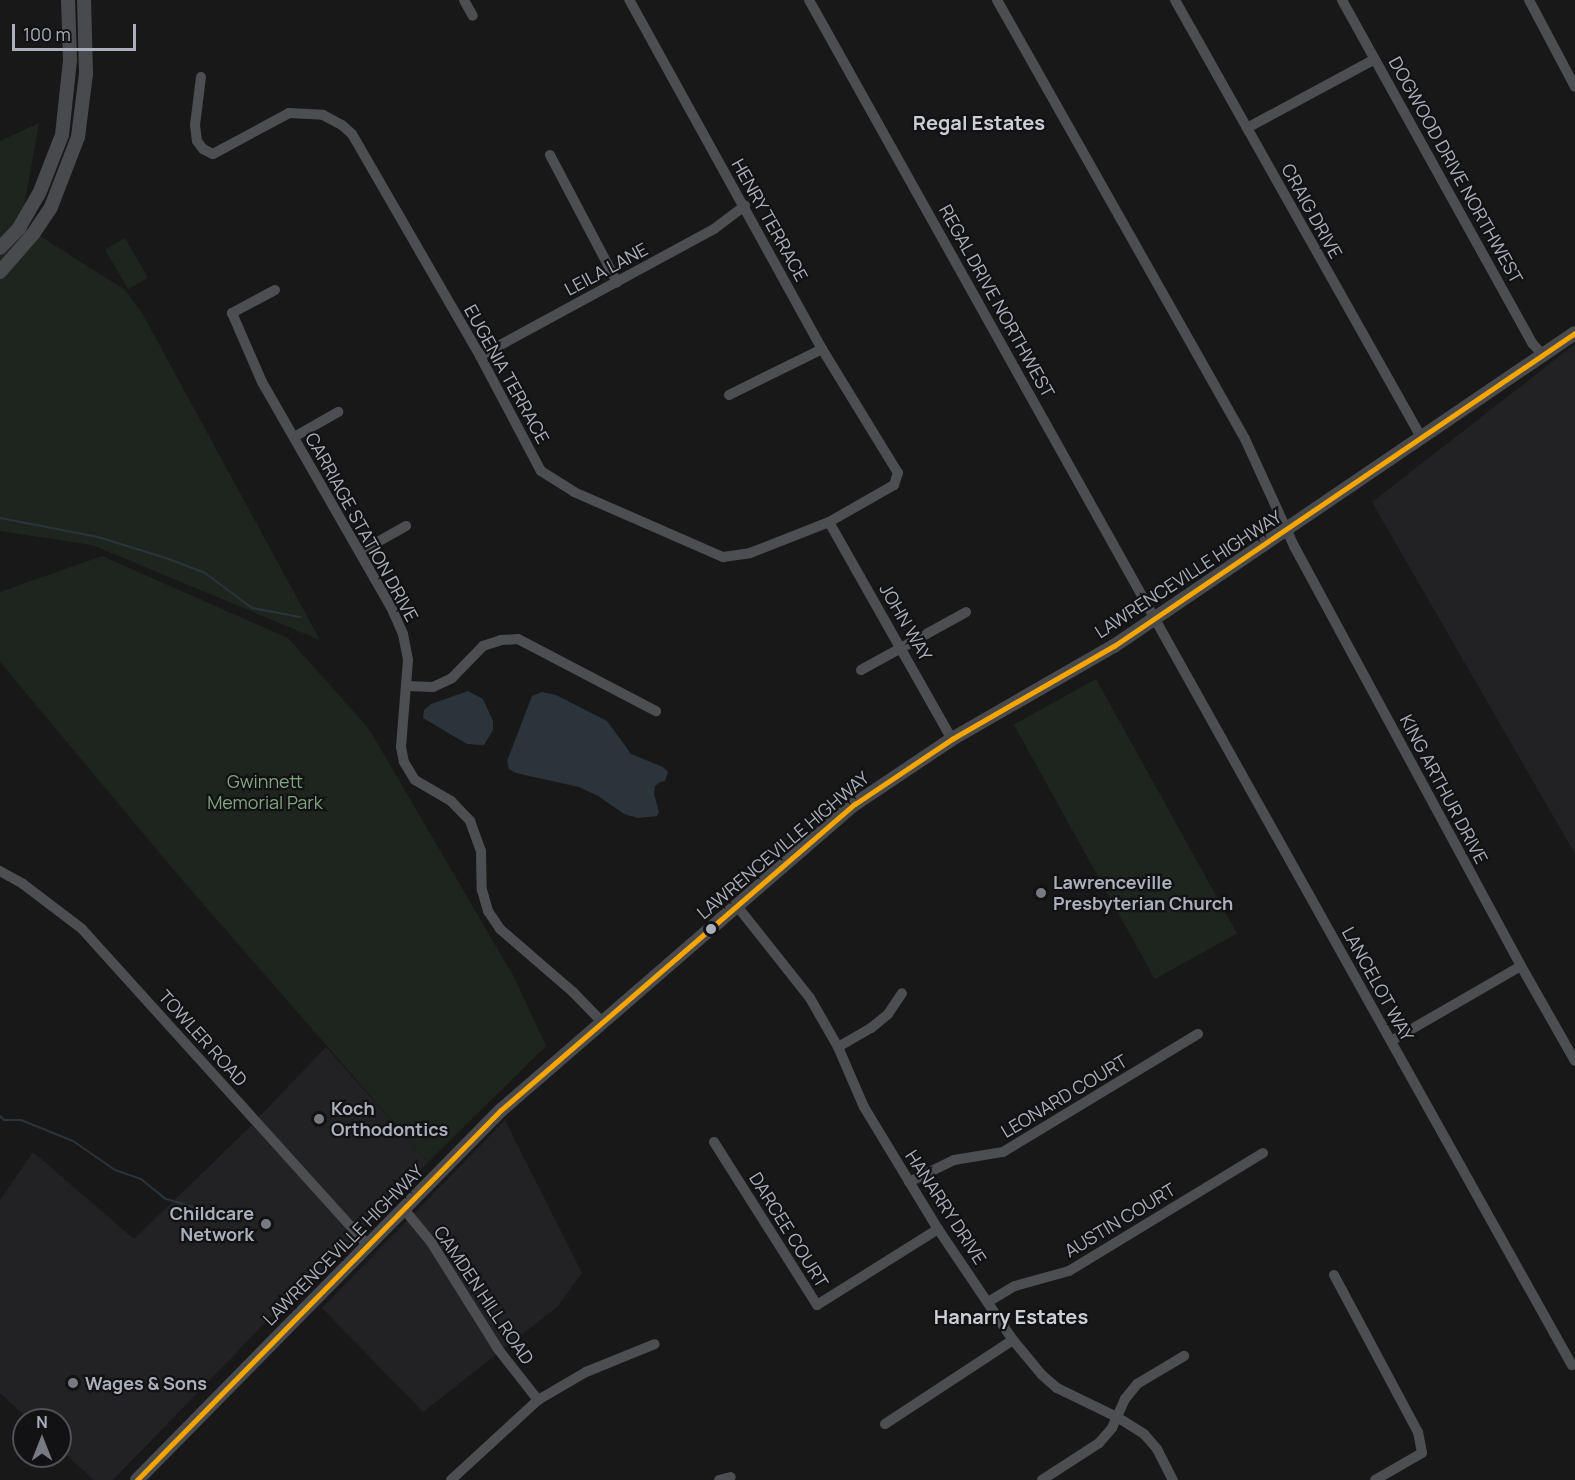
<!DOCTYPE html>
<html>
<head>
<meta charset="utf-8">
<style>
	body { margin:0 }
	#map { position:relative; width:1575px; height:1480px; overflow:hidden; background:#181818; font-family:Manrope,sans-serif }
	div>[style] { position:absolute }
	.built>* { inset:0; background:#222224 }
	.green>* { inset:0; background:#1e251f; transform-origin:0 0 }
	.water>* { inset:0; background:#2b343a }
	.stream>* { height:2px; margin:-1px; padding:0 1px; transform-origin:1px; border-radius:1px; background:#2b343a }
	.minor>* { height:10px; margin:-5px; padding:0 5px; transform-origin:5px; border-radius:5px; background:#4c4e51 }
	.major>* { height:14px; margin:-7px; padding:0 7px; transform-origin:7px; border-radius:7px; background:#494a4d }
	.bus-1>* { height:4.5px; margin:-2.25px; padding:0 2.25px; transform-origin:2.25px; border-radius:2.25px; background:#f7a600 }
	.dots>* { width:16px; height:16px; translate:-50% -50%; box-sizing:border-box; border:3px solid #121214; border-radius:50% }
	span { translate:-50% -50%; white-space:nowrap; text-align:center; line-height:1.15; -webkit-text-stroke:4.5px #121214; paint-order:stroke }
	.street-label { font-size:18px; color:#aaafb9 }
	.park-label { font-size:18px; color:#81a481 }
	.poi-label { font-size:18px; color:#aaafb9; font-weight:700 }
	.left { translate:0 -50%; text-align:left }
	.right { translate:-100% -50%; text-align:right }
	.neighbourhood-label { font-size:20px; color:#cbced5; font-weight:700 }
	.north { position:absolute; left:12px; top:1408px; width:60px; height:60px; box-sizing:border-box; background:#121214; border:2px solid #4f5156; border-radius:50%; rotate:0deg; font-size:16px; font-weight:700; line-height:24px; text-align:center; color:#aaafb9 }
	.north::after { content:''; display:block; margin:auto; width:21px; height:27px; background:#777a81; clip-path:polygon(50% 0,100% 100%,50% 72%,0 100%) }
	.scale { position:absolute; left:12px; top:24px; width:124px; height:27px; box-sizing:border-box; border:3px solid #aaafb9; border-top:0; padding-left:8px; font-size:18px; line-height:21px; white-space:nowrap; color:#aaafb9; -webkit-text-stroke:4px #121214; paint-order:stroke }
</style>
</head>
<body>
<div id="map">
	<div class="built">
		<i style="clip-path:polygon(1575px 344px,1575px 854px,1372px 502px)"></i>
		<i style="clip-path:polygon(326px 1047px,428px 1162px,367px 1226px,355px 1225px,257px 1119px)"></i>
		<i style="clip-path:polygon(505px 1120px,582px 1273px,557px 1307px,423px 1412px,322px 1308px)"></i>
		<i style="clip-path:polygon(252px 1125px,350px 1232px,352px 1240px,304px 1289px,290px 1297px,113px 1480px,94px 1480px,60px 1449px,60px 1420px,29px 1420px,0 1393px,0 1200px,33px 1152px,134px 1239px)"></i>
	</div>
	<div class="green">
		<i style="clip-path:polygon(39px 123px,21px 224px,125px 290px,142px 313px,320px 640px,92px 545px,0 531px,0 141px)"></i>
		<i style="left:125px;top:238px;width:46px;height:23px;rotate:60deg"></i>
		<i style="clip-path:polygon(102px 556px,288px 638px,369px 729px,514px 977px,546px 1046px,428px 1162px,184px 882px,0 662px,0 592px)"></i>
		<i style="left:1096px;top:679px;width:291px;height:94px;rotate:61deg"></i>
	</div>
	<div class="water">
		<i style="clip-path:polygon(468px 691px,483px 699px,493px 721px,493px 730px,484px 745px,467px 744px,423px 718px,424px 710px,431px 704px)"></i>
		<i style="clip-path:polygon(542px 692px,556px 695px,607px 721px,631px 754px,663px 767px,668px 772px,665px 781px,660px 782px,655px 786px,654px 794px,659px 812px,657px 816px,638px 818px,624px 814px,598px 796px,579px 787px,516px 773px,509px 769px,507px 761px,532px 696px)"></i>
	</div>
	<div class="stream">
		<i style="left:0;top:518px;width:100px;rotate:11deg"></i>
		<i style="left:98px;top:537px;width:71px;rotate:17.2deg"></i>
		<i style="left:166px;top:558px;width:42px;rotate:21deg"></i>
		<i style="left:205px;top:573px;width:59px;rotate:36.7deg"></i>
		<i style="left:252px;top:608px;width:49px;rotate:10.6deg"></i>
		<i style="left:0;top:1116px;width:6px;rotate:45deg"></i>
		<i style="left:4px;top:1120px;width:17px"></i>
		<i style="left:21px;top:1120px;width:56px;rotate:22deg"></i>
		<i style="left:73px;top:1141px;width:51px;rotate:34.6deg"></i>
		<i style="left:115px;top:1170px;width:28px;rotate:19deg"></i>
		<i style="left:141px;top:1179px;width:32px;rotate:39deg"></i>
		<i style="left:166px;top:1199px;width:36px;rotate:16deg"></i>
	</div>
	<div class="minor">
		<i style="left:464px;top:0;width:18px;rotate:61deg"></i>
		<i style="left:809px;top:0;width:1564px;rotate:60.8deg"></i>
		<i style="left:997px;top:0;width:504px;rotate:60.54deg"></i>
		<i style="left:1245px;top:439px;width:118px;rotate:65.4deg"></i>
		<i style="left:1294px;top:546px;width:477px;rotate:61.6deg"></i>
		<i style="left:1521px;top:966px;width:109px;rotate:60.4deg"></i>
		<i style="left:1175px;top:0;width:501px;rotate:60.62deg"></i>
		<i style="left:1342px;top:0;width:393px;rotate:61deg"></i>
		<i style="left:1533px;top:344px;width:15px;rotate:48deg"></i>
		<i style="left:1529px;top:0;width:98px;rotate:62.1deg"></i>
		<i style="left:201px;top:77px;width:48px;rotate:97.1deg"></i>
		<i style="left:195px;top:125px;width:16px;rotate:83deg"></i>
		<i style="left:197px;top:141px;width:10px;rotate:53deg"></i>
		<i style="left:203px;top:149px;width:11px;rotate:27deg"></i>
		<i style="left:213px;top:154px;width:86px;rotate:-28.3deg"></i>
		<i style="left:289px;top:113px;width:34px;rotate:3deg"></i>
		<i style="left:323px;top:115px;width:21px;rotate:28deg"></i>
		<i style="left:342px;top:125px;width:13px;rotate:42deg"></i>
		<i style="left:352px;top:134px;width:256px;rotate:60deg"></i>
		<i style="left:480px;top:356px;width:130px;rotate:62.1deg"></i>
		<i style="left:541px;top:471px;width:39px;rotate:32deg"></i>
		<i style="left:574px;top:492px;width:163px;rotate:23.6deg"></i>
		<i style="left:723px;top:557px;width:27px;rotate:-8deg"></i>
		<i style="left:750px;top:553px;width:85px;rotate:-21.4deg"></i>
		<i style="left:829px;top:522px;width:75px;rotate:-29.6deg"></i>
		<i style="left:894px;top:485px;width:13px;rotate:-72deg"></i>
		<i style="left:898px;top:473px;width:145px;rotate:-121.5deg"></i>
		<i style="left:822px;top:349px;width:399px;rotate:-118.9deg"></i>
		<i style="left:1247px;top:128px;width:145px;rotate:-28.3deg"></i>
		<i style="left:550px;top:155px;width:144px;rotate:62.2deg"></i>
		<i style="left:275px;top:290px;width:49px;rotate:151.9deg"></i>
		<i style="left:232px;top:313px;width:75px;rotate:66.5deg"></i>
		<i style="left:262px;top:382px;width:259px;rotate:60.2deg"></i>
		<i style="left:391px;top:607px;width:30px;rotate:66deg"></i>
		<i style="left:403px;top:634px;width:26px;rotate:79deg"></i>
		<i style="left:408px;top:660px;width:87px;rotate:94.6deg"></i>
		<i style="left:401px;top:747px;width:15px;rotate:79deg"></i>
		<i style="left:404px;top:762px;width:21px;rotate:59deg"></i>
		<i style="left:415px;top:780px;width:42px;rotate:30.3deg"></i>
		<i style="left:451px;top:801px;width:28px;rotate:46deg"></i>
		<i style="left:470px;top:821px;width:32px;rotate:70deg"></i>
		<i style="left:481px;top:851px;width:39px;rotate:89deg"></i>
		<i style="left:482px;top:890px;width:22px;rotate:74deg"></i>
		<i style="left:488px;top:911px;width:22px;rotate:56deg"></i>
		<i style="left:500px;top:929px;width:96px;rotate:40.8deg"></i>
		<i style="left:573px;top:992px;width:43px;rotate:45.9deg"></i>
		<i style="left:480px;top:356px;width:266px;rotate:-28.5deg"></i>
		<i style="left:714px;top:229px;width:39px;rotate:-37deg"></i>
		<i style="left:729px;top:395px;width:104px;rotate:-26.3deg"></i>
		<i style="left:294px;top:437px;width:51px;rotate:-29.6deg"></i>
		<i style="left:829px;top:522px;width:249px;rotate:60.5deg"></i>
		<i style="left:360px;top:552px;width:53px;rotate:-29.5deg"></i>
		<i style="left:861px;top:670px;width:120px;rotate:-28.9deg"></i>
		<i style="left:406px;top:686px;width:27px;rotate:2deg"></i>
		<i style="left:433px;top:687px;width:21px;rotate:-25deg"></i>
		<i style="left:452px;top:678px;width:45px;rotate:-45.9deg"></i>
		<i style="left:483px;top:646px;width:19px;rotate:-18deg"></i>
		<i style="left:501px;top:640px;width:17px;rotate:-3deg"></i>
		<i style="left:518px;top:639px;width:156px;rotate:27.6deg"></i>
		<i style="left:0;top:871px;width:26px;rotate:29deg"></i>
		<i style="left:23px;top:884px;width:74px;rotate:37.3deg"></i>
		<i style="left:82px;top:929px;width:425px;rotate:47.9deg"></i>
		<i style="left:737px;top:906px;width:117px;rotate:51.6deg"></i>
		<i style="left:810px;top:998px;width:56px;rotate:60.3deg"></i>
		<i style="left:838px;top:1047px;width:65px;rotate:66.6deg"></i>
		<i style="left:864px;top:1107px;width:143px;rotate:58.8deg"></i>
		<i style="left:938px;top:1229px;width:134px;rotate:56deg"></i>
		<i style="left:1013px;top:1340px;width:45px;rotate:50.4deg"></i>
		<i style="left:1042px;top:1375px;width:20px;rotate:41deg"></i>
		<i style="left:1057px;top:1388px;width:67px;rotate:25.8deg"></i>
		<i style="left:1117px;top:1417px;width:32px;rotate:32deg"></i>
		<i style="left:1144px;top:1434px;width:20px;rotate:49deg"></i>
		<i style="left:1157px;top:1449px;width:35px;rotate:63deg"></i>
		<i style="left:1391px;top:1041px;width:150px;rotate:-30deg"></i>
		<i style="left:838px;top:1047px;width:38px;rotate:-30deg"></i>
		<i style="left:871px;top:1028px;width:22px;rotate:-39deg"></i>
		<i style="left:888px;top:1014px;width:25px;rotate:-56deg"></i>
		<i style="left:714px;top:1142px;width:193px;rotate:57.7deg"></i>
		<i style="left:817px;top:1305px;width:143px;rotate:-32.1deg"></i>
		<i style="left:909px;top:1182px;width:50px;rotate:-26.1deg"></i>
		<i style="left:954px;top:1160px;width:50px;rotate:-9.3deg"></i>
		<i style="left:1003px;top:1152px;width:228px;rotate:-31.2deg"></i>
		<i style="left:403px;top:1208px;width:44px;rotate:50.5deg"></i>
		<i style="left:431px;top:1242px;width:126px;rotate:57.9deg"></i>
		<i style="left:498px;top:1349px;width:65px;rotate:51.9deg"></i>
		<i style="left:1334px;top:1275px;width:178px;rotate:61.9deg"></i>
		<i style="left:1418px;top:1432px;width:21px;rotate:79deg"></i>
		<i style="left:1422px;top:1453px;width:54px;rotate:150.1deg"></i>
		<i style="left:988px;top:1302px;width:31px;rotate:-31deg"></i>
		<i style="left:1015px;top:1286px;width:56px;rotate:-15.5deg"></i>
		<i style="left:1069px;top:1271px;width:227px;rotate:-31.3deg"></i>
		<i style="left:885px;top:1424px;width:153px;rotate:-33.3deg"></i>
		<i style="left:451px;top:1480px;width:118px;rotate:-42.6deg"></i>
		<i style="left:538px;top:1400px;width:56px;rotate:-30.3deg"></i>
		<i style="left:586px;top:1372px;width:74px;rotate:-22.1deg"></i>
		<i style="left:719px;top:1480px;width:12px;rotate:-14deg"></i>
		<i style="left:1042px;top:1480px;width:68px;rotate:-33deg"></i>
		<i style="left:1099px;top:1443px;width:20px;rotate:-49deg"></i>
		<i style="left:1112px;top:1428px;width:32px;rotate:-66deg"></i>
		<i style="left:1125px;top:1399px;width:19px;rotate:-51deg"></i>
		<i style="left:1137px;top:1384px;width:55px;rotate:-30.8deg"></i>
	</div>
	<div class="major">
		<i style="left:0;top:248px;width:28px;rotate:-46deg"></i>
		<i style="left:19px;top:228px;width:39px;rotate:-60deg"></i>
		<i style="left:39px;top:194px;width:63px;rotate:-68.7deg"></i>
		<i style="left:62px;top:135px;width:75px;rotate:-83.9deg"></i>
		<i style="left:70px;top:60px;width:60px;rotate:-91.9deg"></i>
		<i style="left:0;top:272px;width:50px;rotate:-49deg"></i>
		<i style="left:33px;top:234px;width:32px;rotate:-56deg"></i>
		<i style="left:51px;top:207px;width:75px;rotate:-68.9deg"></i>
		<i style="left:78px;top:137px;width:64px;rotate:-82.8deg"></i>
		<i style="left:86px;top:74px;width:74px;rotate:-91.5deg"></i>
		<i style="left:137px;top:1480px;width:518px;rotate:-45.47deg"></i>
		<i style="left:500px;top:1111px;width:469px;rotate:-40.9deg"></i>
		<i style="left:855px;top:804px;width:117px;rotate:-33.8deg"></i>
		<i style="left:952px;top:739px;width:187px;rotate:-29.9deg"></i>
		<i style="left:1114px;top:646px;width:557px;rotate:-34.17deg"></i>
	</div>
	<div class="bus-1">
		<i style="left:137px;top:1480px;width:518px;rotate:-45.47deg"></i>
		<i style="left:500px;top:1111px;width:469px;rotate:-40.9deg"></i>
		<i style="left:855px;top:804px;width:117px;rotate:-33.8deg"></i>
		<i style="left:952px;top:739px;width:187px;rotate:-29.9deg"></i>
		<i style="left:1114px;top:646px;width:557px;rotate:-34.17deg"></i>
	</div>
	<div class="dots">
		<i style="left:1041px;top:893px;background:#777a81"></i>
		<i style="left:711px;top:929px;background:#aaafb9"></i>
		<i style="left:319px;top:1119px;background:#777a81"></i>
		<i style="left:266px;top:1224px;background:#777a81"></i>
		<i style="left:73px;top:1383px;background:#777a81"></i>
	</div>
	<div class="street-label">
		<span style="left:1456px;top:170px;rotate:61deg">DOGWOOD DRIVE NORTHWEST</span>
		<span style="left:1312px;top:211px;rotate:61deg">CRAIG DRIVE</span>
		<span style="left:770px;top:220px;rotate:61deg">HENRY TERRACE</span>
		<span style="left:606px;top:269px;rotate:-28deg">LEILA LANE</span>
		<span style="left:997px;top:301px;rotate:61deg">REGAL DRIVE NORTHWEST</span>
		<span style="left:507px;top:374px;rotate:61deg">EUGENIA TERRACE</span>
		<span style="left:362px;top:527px;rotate:61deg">CARRIAGE STATION DRIVE</span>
		<span style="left:1188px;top:574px;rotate:-33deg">LAWRENCEVILLE HIGHWAY</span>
		<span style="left:906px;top:622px;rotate:60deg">JOHN WAY</span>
		<span style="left:1444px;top:789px;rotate:62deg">KING ARTHUR DRIVE</span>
		<span style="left:783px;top:845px;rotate:-40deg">LAWRENCEVILLE HIGHWAY</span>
		<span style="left:1378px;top:984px;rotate:61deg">LANCELOT WAY</span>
		<span style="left:203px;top:1038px;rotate:48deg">TOWLER ROAD</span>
		<span style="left:1064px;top:1096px;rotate:-31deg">LEONARD COURT</span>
		<span style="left:946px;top:1207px;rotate:57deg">HANARRY DRIVE</span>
		<span style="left:1120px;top:1220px;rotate:-31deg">AUSTIN COURT</span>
		<span style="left:789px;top:1230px;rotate:58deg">DARCEE COURT</span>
		<span style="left:343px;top:1245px;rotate:-45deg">LAWRENCEVILLE HIGHWAY</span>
		<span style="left:484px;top:1295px;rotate:56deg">CAMDEN HILL ROAD</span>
	</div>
	<div class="park-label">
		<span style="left:265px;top:792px">Gwinnett<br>Memorial Park</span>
	</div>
	<div class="poi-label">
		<span class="left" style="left:1053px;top:893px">Lawrenceville<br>Presbyterian Church</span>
		<span class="left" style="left:331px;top:1119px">Koch<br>Orthodontics</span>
		<span class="right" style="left:254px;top:1224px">Childcare<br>Network</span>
		<span class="left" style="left:85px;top:1383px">Wages &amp; Sons</span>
	</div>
	<div class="neighbourhood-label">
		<span style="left:979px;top:122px">Regal Estates</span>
		<span style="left:1011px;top:1316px">Hanarry Estates</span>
	</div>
	<div class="north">N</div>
	<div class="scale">100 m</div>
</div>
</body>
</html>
